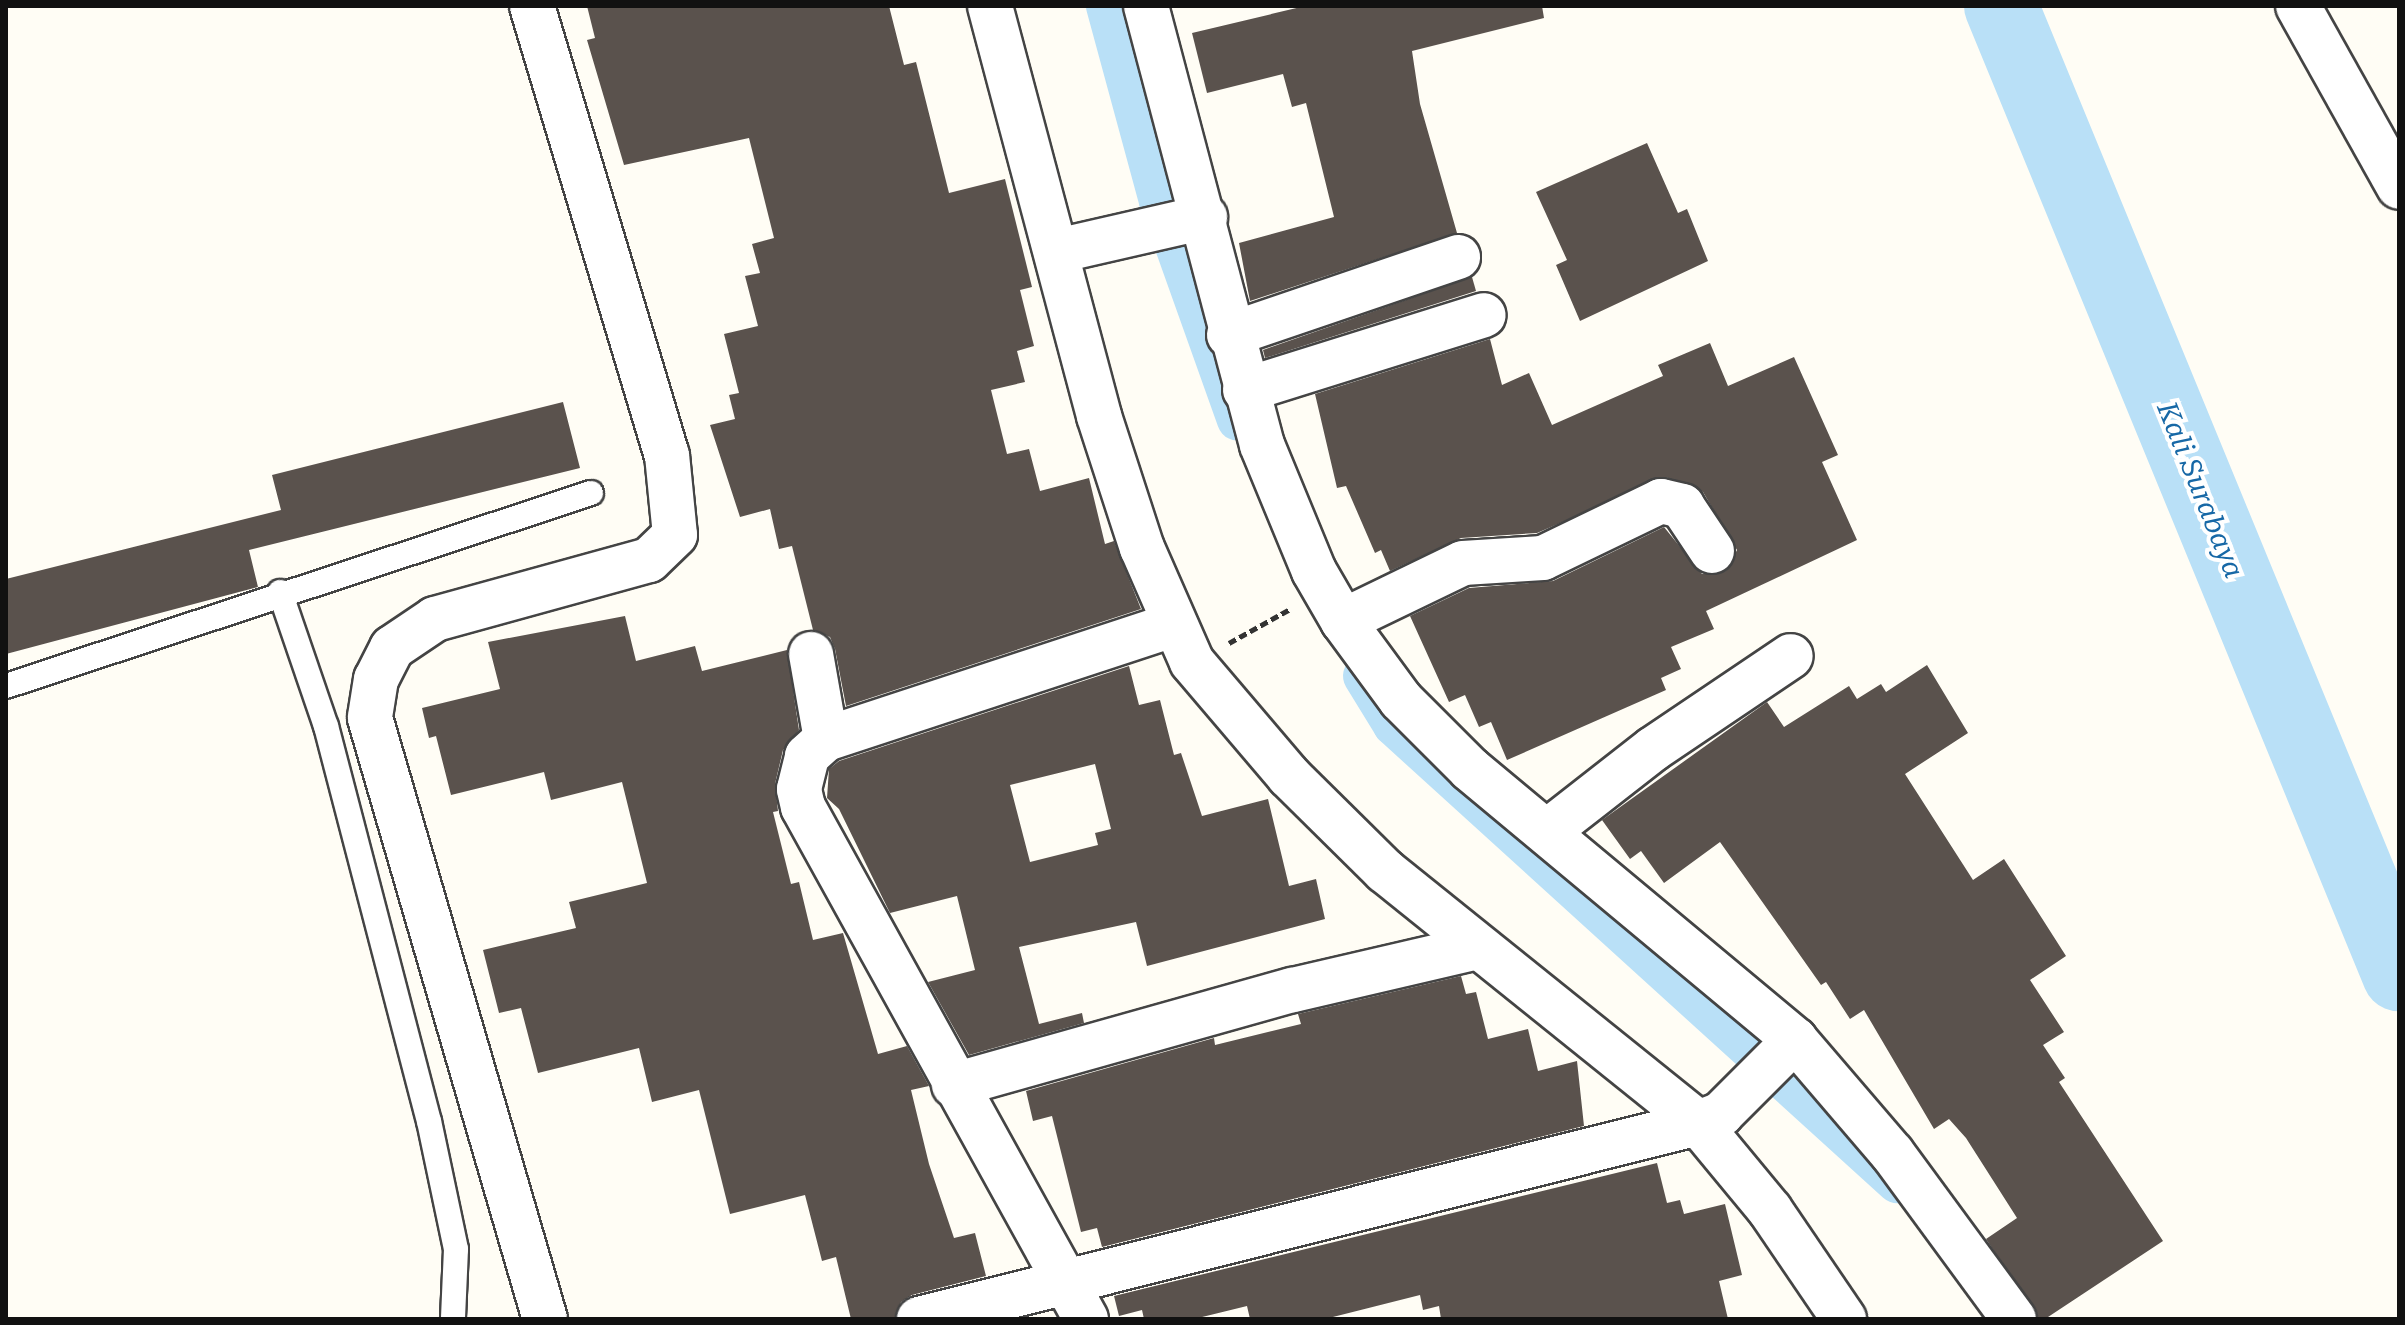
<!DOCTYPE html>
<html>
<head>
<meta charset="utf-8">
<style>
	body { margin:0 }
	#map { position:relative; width:2405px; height:1325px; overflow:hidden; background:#fffdf5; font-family:"Roboto Serif",serif }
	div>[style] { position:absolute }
	.canal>* { height:42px; margin:-21px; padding:0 21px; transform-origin:21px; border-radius:21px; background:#b9e0f7 }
	.river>* { height:74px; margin:-37px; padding:0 37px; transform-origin:37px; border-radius:37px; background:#b9e0f7 }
	.building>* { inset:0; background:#5a524d }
	.path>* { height:5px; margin-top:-2.5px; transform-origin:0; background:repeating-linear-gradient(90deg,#333 0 8px,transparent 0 12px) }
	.roads { filter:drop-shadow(2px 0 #444) drop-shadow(-2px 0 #444) drop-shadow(0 2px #444) drop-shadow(0 -2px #444) }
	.service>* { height:24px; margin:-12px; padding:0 12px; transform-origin:12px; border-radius:12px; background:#fff }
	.minor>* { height:44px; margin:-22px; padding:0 22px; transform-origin:22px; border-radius:22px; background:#fff }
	span { translate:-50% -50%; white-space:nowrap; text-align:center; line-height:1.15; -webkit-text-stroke:8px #fff; paint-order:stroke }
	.water-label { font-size:28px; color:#1768a6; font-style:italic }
	.frame { position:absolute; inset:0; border:8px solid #111; pointer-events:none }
</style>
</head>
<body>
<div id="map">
	<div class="canal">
		<i style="left:1107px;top:6px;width:202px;rotate:74.8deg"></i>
		<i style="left:1160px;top:201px;width:232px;rotate:70.4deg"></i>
		<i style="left:1364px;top:676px;width:57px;rotate:58.5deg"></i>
		<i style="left:1394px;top:725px;width:680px;rotate:42.26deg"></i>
	</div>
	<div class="river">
		<i style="left:2001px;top:6px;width:1047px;rotate:67.65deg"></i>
	</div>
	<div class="building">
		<i style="clip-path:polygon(587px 6px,889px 6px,904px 65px,916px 62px,949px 193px,1005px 179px,1032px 287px,1020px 290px,1034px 346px,1017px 351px,1025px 382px,991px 390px,1007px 454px,1029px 449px,1040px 491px,1089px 478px,1105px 544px,1114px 541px,1141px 609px,846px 706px,835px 649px,830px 637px,813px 630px,792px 546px,779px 549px,770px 509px,740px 517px,710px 425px,735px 419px,729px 395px,739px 393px,724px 334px,758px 326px,745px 276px,760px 273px,752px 244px,774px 238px,749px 138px,624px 165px,587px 40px,595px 38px)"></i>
		<i style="clip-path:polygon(1305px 6px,1542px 6px,1544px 18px,1412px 51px,1420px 104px,1457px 233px,1250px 301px,1239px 243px,1334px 217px,1306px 103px,1292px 107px,1283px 74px,1207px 93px,1192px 33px)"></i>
		<i style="clip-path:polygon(1647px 143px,1678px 213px,1687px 209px,1708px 261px,1580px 321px,1556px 265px,1567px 260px,1536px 192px)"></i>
		<i style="clip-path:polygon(1472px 277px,1476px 291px,1265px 358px,1263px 350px)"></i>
		<i style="clip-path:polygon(1490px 339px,1502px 385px,1529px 373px,1552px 425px,1663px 376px,1658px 365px,1710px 343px,1728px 386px,1794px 357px,1838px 455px,1822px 462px,1857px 540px,1706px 611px,1714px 629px,1671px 647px,1681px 669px,1661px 678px,1666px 690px,1507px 760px,1491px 722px,1479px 727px,1465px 695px,1449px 702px,1410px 616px,1469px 588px,1553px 581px,1664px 527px,1702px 574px,1726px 571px,1737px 550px,1703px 492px,1666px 477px,1537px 533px,1461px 538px,1390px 571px,1381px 550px,1375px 553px,1346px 486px,1337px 488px,1315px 394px)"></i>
		<i style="clip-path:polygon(563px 402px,580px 468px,249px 550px,258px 587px,6px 654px,6px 579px,281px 510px,272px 475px)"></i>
		<i style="clip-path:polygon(625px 616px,636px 661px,695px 646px,702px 671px,787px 650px,799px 730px,783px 750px,775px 784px,778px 811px,773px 812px,791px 884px,799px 882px,813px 940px,843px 933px,878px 1054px,907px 1046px,929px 1086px,911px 1090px,929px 1164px,954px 1238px,975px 1233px,986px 1276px,912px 1295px,901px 1302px,895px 1319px,851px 1319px,836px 1257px,822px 1261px,805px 1195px,730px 1214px,699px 1090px,652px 1102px,639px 1048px,538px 1073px,521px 1008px,499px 1013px,483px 950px,576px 928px,569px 902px,647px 883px,622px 782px,551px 800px,544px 772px,451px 795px,436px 736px,429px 738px,422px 708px,500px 689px,488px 642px)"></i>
		<i style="clip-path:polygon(1927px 665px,1968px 733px,1905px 774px,1973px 880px,2004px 859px,2066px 956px,2030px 980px,2064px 1032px,2043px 1045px,2065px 1078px,2059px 1082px,2163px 1241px,2045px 1319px,2039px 1319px,1986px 1239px,2017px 1218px,1966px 1138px,1949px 1119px,1934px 1129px,1864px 1010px,1850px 1019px,1826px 982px,1821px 985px,1720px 842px,1664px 883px,1641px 851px,1630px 859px,1602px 820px,1767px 702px,1784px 727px,1849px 686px,1857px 699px,1881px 684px,1886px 692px)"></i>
		<i style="clip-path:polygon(evenodd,1129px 666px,1139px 705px,1160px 700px,1174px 755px,1181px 753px,1202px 816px,1268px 799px,1289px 886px,1316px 879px,1325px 919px,1147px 966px,1136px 922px,1019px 947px,1039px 1024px,1082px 1013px,1084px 1023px,969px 1055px,928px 982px,975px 970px,957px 896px,890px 913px,839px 809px,827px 798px,829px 769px,839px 761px,1129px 666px,1095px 764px,1111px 829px,1095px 833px,1098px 845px,1030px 862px,1010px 785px,1095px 764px)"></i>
		<i style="clip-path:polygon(1461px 976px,1466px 994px,1476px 992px,1488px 1039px,1528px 1029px,1538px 1071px,1577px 1061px,1584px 1126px,1102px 1247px,1097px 1228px,1081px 1232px,1052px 1116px,1033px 1121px,1026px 1091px,1214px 1038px,1215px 1045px,1301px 1024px,1298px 1014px)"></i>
		<i style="clip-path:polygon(1657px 1163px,1667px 1203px,1680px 1200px,1684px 1214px,1725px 1204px,1742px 1275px,1719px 1281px,1728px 1319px,1441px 1319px,1439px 1306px,1423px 1310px,1420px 1295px,1325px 1319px,1250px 1319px,1247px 1306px,1194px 1319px,1144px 1319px,1142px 1310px,1119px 1316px,1114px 1296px)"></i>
	</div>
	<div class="path">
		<i style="left:1229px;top:643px;width:70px;rotate:-29.1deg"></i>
	</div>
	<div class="roads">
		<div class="service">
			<i style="left:280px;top:592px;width:142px;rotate:71.1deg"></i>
			<i style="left:326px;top:726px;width:408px;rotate:75.4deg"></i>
			<i style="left:429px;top:1121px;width:131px;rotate:78.1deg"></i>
			<i style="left:456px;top:1249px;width:70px;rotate:92.5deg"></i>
			<i style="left:6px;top:686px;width:616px;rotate:-18.26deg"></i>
		</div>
		<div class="minor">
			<i style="left:532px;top:6px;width:469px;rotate:73.3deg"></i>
			<i style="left:667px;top:455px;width:80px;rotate:84.3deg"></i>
			<i style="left:675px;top:535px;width:36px;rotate:136deg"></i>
			<i style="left:649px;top:560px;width:222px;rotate:164.6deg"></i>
			<i style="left:435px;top:619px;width:52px;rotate:146deg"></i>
			<i style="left:392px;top:648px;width:35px;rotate:117deg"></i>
			<i style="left:376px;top:679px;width:39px;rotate:99deg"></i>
			<i style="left:370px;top:718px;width:626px;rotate:73.77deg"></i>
			<i style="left:990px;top:6px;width:424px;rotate:75.1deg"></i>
			<i style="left:1099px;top:416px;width:139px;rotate:72deg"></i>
			<i style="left:1142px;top:548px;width:124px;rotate:66.3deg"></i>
			<i style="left:1192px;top:662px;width:150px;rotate:49.6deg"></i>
			<i style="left:1289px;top:776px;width:135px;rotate:44.7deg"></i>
			<i style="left:1385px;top:871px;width:402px;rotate:38.8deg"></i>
			<i style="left:1698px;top:1123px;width:113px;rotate:50.4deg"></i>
			<i style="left:1770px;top:1210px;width:132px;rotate:55.8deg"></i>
			<i style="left:1146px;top:6px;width:454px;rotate:75.2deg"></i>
			<i style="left:1262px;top:445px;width:136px;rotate:67.6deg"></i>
			<i style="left:1314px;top:571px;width:58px;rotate:59.9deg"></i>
			<i style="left:1343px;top:621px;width:98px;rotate:53.7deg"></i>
			<i style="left:1401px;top:700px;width:98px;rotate:45deg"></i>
			<i style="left:1470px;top:769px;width:423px;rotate:39.8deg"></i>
			<i style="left:1795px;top:1040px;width:149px;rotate:49.4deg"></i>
			<i style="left:1892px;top:1153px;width:206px;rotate:53.7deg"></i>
			<i style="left:2298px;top:6px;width:207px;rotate:60.8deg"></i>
			<i style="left:1057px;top:251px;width:152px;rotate:-12.9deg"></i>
			<i style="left:1229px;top:335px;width:242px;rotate:-18.8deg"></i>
			<i style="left:1245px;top:390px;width:250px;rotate:-17.4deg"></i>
			<i style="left:1343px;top:621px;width:133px;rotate:-25.8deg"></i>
			<i style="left:1463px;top:563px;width:80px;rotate:-3.6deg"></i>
			<i style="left:1543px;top:558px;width:131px;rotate:-25.8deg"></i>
			<i style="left:1661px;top:501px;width:22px;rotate:13deg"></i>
			<i style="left:1682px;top:506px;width:54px;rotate:56.3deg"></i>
			<i style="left:811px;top:654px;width:86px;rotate:80deg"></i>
			<i style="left:1548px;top:831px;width:133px;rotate:-38deg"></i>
			<i style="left:1653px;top:749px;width:166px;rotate:-34deg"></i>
			<i style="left:954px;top:1085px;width:352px;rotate:-15.7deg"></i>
			<i style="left:1293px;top:990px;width:185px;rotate:-13.1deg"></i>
			<i style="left:919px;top:1319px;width:803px;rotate:-14.12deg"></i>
			<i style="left:1698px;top:1123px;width:25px;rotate:-21deg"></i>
			<i style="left:1721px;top:1114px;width:105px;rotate:-45deg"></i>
			<i style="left:1086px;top:1319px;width:585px;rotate:-118.93deg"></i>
			<i style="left:803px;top:807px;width:18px;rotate:-103deg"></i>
			<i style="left:799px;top:789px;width:34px;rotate:-76deg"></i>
			<i style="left:807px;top:756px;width:25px;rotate:-42deg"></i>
			<i style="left:826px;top:739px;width:364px;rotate:-18.2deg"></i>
		</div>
	</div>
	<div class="water-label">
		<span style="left:2200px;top:490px;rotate:68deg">Kali Surabaya</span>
	</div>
	<div class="frame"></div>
</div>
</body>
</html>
